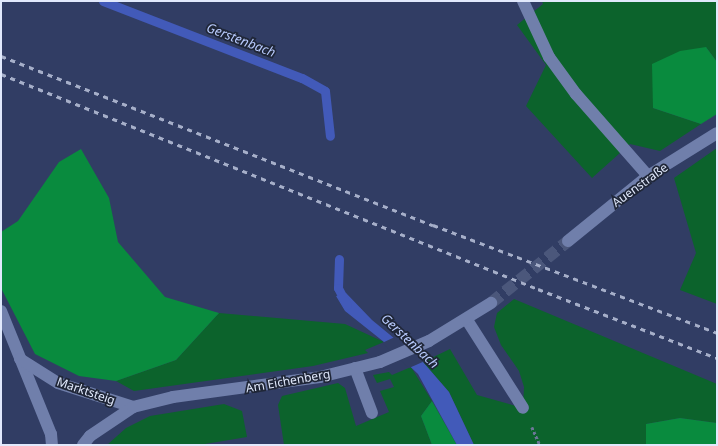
<!DOCTYPE html>
<html>
<head>
<meta charset="utf-8">
<style>
	body { margin:0 }
	#map { position:relative; width:718px; height:446px; overflow:hidden; background:#313d64; font-family:"Noto Sans",sans-serif }
	div>[style] { position:absolute }
	.green>* { inset:0; background:#0c632c }
	.forest>* { inset:0; background:#098b3e }
	.water>* { inset:0; background:#425ab9 }
	.pier>* { inset:0; background:#313d64 }
	.stream>* { height:9px; margin:-4.5px; padding:0 4.5px; transform-origin:4.5px; border-radius:4.5px; background:#425ab9 }
	.secondary-tunnel>* { height:12px; margin-top:-6px; transform-origin:0; background:repeating-linear-gradient(90deg,#4b577b 0 12px,transparent 0 18px) }
	.path>* { height:2.5px; margin-top:-1.25px; transform-origin:0; background:repeating-linear-gradient(90deg,#6d7798 0 3px,transparent 0 5px) }
	.lane>* { height:12px; margin:-6px; padding:0 6px; transform-origin:6px; border-radius:6px; background:#707fab }
	.street>* { height:12px; margin:-6px; padding:0 6px; transform-origin:6px; border-radius:6px; background:#707fab }
	.secondary>* { height:12px; margin:-6px; padding:0 6px; transform-origin:6px; border-radius:6px; background:#707fab }
	.rail>* { height:3px; margin-top:-1.5px; transform-origin:0; background:repeating-linear-gradient(90deg,#a6afc9 0 5px,transparent 0 10px) }
	span { translate:-50% -50%; white-space:nowrap; text-align:center; line-height:1.15; -webkit-text-stroke:3.5px #1f2637; paint-order:stroke }
	.street-label { font-size:12px; color:#e1e9fc }
	.water-label { font-size:13px; color:#b9cbfe; font-style:italic }
	.frame { position:absolute; inset:0; border:2px solid #e1e9fc; pointer-events:none }
</style>
</head>
<body>
<div id="map">
	<div class="green">
		<i style="clip-path:polygon(542px 1px,717px 1px,717px 62px,706px 47px,653px 108px,701px 124px,660px 151px,630px 144px,592px 178px,526px 106px,546px 65px,517px 25px,543px 4px)"></i>
		<i style="clip-path:polygon(717px 148px,717px 304px,680px 290px,696px 253px,674px 178px)"></i>
		<i style="clip-path:polygon(514px 299px,717px 384px,717px 423px,680px 418px,646px 424px,646px 445px,474px 445px,449px 392px,423px 362px,450px 349px,477px 395px,523px 408px,524px 387px,519px 371px,501px 345px,494px 327px,497px 313px)"></i>
		<i style="clip-path:polygon(219px 313px,345px 324px,384px 342px,365px 350px,368px 353px,313px 366px,134px 391px,116px 381px,176px 360px)"></i>
		<i style="clip-path:polygon(411px 367px,432px 401px,421px 416px,432px 445px,284px 445px,278px 405px,282px 396px,338px 383px,345px 388px,356px 426px,389px 412px,380px 391px,394px 387px,390px 379px,377px 383px,373px 375px,389px 372px,392px 375px)"></i>
		<i style="clip-path:polygon(224px 404px,242px 411px,247px 437px,199px 445px,107px 445px,126px 428px,150px 416px)"></i>
	</div>
	<div class="forest">
		<i style="clip-path:polygon(706px 47px,717px 62px,717px 114px,701px 124px,653px 108px,652px 64px,680px 51px)"></i>
		<i style="clip-path:polygon(81px 149px,109px 198px,118px 242px,165px 297px,219px 313px,176px 360px,116px 381px,79px 376px,35px 354px,1px 288px,1px 232px,18px 221px,59px 162px)"></i>
		<i style="clip-path:polygon(432px 401px,457px 445px,432px 445px,421px 416px)"></i>
		<i style="clip-path:polygon(680px 418px,717px 423px,717px 445px,646px 445px,646px 424px)"></i>
	</div>
	<div class="water">
		<i style="clip-path:polygon(346px 293px,372px 320px,423px 362px,449px 392px,474px 445px,457px 445px,418px 374px,384px 342px,345px 311px,336px 296px)"></i>
	</div>
	<div class="pier">
		<i style="clip-path:polygon(397px 336px,425px 361px,409px 368px,382px 343px)"></i>
	</div>
	<div class="stream">
		<i style="left:103px;top:1px;width:213px;rotate:21.2deg"></i>
		<i style="left:302px;top:78px;width:26px;rotate:29deg"></i>
		<i style="left:325px;top:91px;width:45px;rotate:83.7deg"></i>
		<i style="left:339px;top:259px;width:29px;rotate:92deg"></i>
		<i style="left:338px;top:288px;width:19px;rotate:62deg"></i>
	</div>
	<div class="secondary-tunnel">
		<i style="left:491px;top:303px;width:99px;rotate:-38.8deg"></i>
	</div>
	<div class="path">
		<i style="left:532px;top:427px;width:20px;rotate:66deg"></i>
	</div>
	<div class="lane">
		<i style="left:523px;top:1px;width:62px;rotate:65.1deg"></i>
		<i style="left:549px;top:57px;width:46px;rotate:53.9deg"></i>
		<i style="left:576px;top:94px;width:109px;rotate:48.7deg"></i>
		<i style="left:467px;top:320px;width:104px;rotate:57.5deg"></i>
		<i style="left:355px;top:368px;width:48px;rotate:69.3deg"></i>
	</div>
	<div class="street">
		<i style="left:1px;top:311px;width:133px;rotate:67.9deg"></i>
		<i style="left:51px;top:434px;width:11px;rotate:85deg"></i>
		<i style="left:20px;top:359px;width:45px;rotate:32.3deg"></i>
		<i style="left:58px;top:383px;width:79px;rotate:17.7deg"></i>
	</div>
	<div class="secondary">
		<i style="left:568px;top:241px;width:103px;rotate:-39.1deg"></i>
		<i style="left:648px;top:176px;width:81px;rotate:-31.9deg"></i>
		<i style="left:83px;top:445px;width:11px;rotate:-52deg"></i>
		<i style="left:90px;top:436px;width:52px;rotate:-34deg"></i>
		<i style="left:133px;top:407px;width:41px;rotate:-14deg"></i>
		<i style="left:173px;top:397px;width:148px;rotate:-7.7deg"></i>
		<i style="left:320px;top:377px;width:62px;rotate:-14deg"></i>
		<i style="left:380px;top:362px;width:53px;rotate:-23.2deg"></i>
		<i style="left:429px;top:341px;width:73px;rotate:-31.5deg"></i>
	</div>
	<div class="rail">
		<i style="left:1px;top:56px;width:464px;rotate:21.4deg"></i>
		<i style="left:433px;top:225px;width:304px;rotate:20.8deg"></i>
		<i style="left:1px;top:74px;width:578px;rotate:21.82deg"></i>
		<i style="left:538px;top:289px;width:192px;rotate:21.1deg"></i>
	</div>
	<div class="street-label">
		<span style="left:640px;top:185px;rotate:-36deg">Auenstraße</span>
		<span style="left:288px;top:381px;rotate:-10deg">Am Eichenberg</span>
		<span style="left:86px;top:391px;rotate:19deg">Marktsteig</span>
	</div>
	<div class="water-label">
		<span style="left:241px;top:40px;rotate:21deg">Gerstenbach</span>
		<span style="left:410px;top:341px;rotate:43deg">Gerstenbach</span>
	</div>
	<div class="frame"></div>
</div>
</body>
</html>
